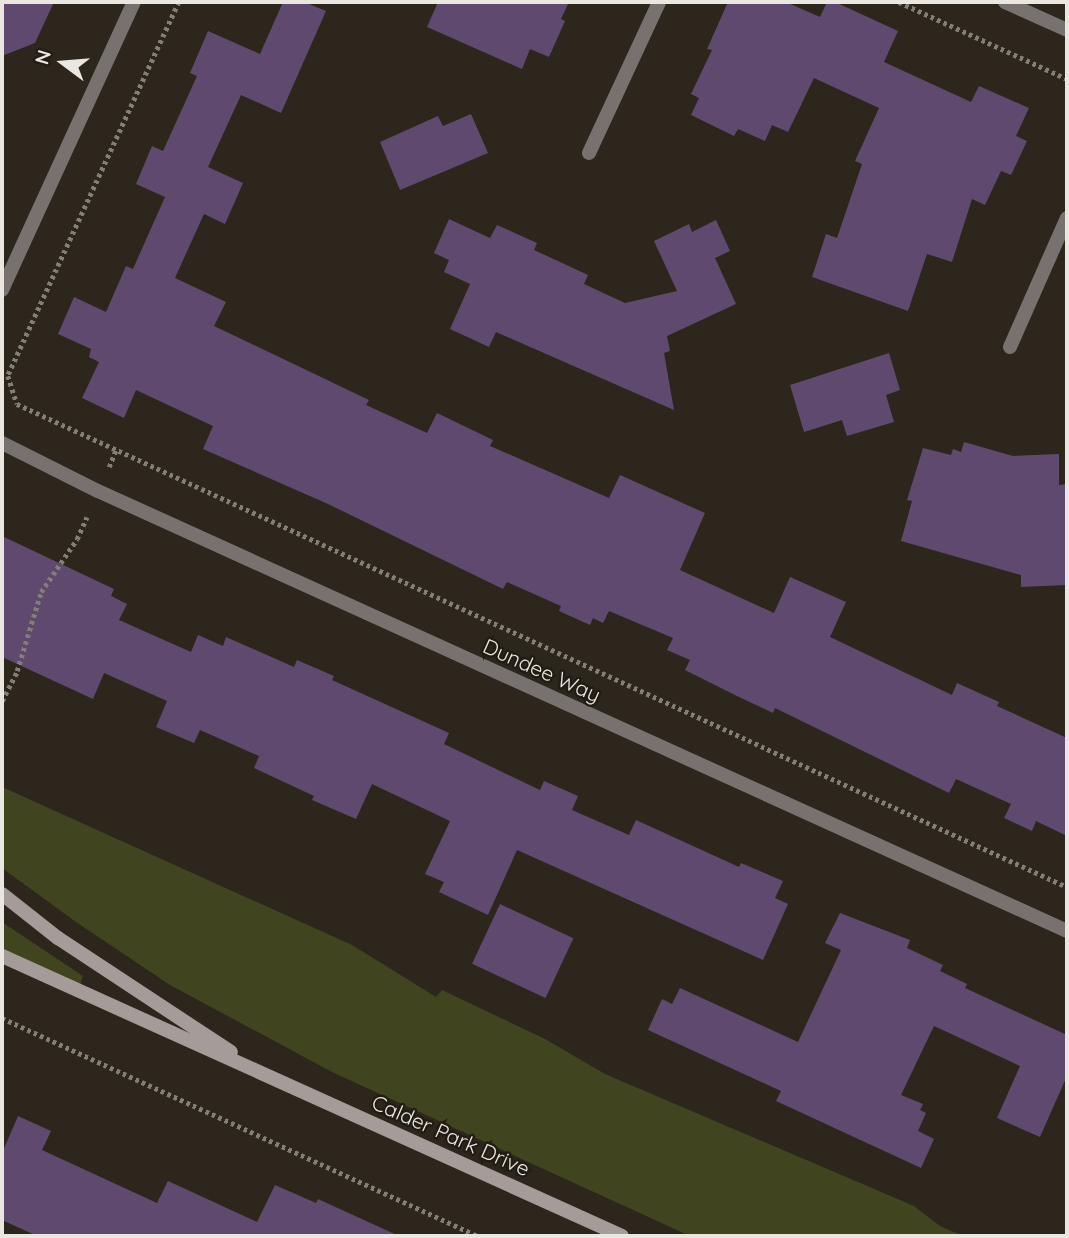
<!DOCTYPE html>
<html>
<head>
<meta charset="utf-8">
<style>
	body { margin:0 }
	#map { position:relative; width:1069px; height:1238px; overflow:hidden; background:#2c261d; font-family:Quicksand,sans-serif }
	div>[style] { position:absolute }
	.green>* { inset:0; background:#40451f }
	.building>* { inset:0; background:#60496f; transform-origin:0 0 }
	.path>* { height:4.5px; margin-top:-2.25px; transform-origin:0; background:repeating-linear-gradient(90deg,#837e77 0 3.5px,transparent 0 7px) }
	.street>* { height:14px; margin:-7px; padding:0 7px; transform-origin:7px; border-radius:7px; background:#777170 }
	.secondary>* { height:14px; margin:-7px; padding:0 7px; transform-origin:7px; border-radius:7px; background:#a59b99 }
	span { translate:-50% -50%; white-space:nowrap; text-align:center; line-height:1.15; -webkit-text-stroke:5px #221d14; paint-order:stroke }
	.street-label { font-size:21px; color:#eae7e1 }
	.frame { position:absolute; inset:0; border:4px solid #eae7e1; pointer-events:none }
	.north { position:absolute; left:28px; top:28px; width:70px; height:70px; -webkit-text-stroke:5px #221d14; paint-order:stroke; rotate:286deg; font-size:19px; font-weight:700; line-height:28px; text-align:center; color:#eae7e1 }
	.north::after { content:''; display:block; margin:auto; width:24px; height:32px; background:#eae7e1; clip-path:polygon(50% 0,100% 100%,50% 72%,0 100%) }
</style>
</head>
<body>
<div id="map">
	<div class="green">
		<i style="clip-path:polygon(2px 787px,352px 945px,436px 997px,442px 990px,545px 1039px,605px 1074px,914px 1206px,940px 1226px,963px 1236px,690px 1236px,332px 1072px,170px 985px,76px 922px,2px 868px)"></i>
		<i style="clip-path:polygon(2px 922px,83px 976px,80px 985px,2px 949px)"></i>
	</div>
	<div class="building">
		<i style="clip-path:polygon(2px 2px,54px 2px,35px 43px,2px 56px)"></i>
		<i style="clip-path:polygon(283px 2px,304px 2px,326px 11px,281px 113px,241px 95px,208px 167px,243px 183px,225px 224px,204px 214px,175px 278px,226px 302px,214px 326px,369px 400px,366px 405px,427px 433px,437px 413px,493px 440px,490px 446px,609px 498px,620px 475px,705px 513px,680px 570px,774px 613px,790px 577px,846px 602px,830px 637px,952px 695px,957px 683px,999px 702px,997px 706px,1067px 738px,1067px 836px,1036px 821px,1032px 831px,1004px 818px,1011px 804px,956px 779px,949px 793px,775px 708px,773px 713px,737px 696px,685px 670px,690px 660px,667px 650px,673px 638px,609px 611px,603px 623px,593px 618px,590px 625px,559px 611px,561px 606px,507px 582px,503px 589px,328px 504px,203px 449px,213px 426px,136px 390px,124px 418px,82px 398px,99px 362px,89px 357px,91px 349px,58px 334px,74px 297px,106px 312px,126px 266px,133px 269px,165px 197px,136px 184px,152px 146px,163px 151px,197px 76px,190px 73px,208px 31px,260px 54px)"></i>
		<i style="clip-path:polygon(438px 2px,569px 2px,561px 19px,565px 21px,549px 57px,530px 49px,522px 69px,427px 27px)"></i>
		<i style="clip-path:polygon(728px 2px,786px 2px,820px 17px,827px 2px,835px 2px,898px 31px,884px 62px,971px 102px,979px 86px,1029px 108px,1016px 136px,1027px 141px,1011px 175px,1001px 171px,985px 205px,972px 199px,952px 262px,927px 254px,908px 311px,812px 277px,826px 234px,837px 238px,862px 164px,855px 161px,879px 108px,814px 78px,788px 132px,772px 125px,765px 141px,738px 129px,734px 136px,691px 115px,699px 98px,691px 94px,712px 50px,707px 49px)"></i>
		<i style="clip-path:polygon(471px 114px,488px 153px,400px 190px,380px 142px,438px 116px,443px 126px)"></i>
		<i style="clip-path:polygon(449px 219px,490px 238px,497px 225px,537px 243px,534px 250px,588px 275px,584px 284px,625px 303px,677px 291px,654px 241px,689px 224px,692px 232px,716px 220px,730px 251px,715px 258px,736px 304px,667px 336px,670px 351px,664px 353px,674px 410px,496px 332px,489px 347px,450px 329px,470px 284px,444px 272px,449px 260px,434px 253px)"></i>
		<i style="clip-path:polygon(889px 353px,900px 390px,886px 395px,894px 422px,847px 436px,842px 420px,804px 432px,790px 385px)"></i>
		<i style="clip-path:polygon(964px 442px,1013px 456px,1059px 454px,1059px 485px,1067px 484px,1067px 585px,1021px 587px,1021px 575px,901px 541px,912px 501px,907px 500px,923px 448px,951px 455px,953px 449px,961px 452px)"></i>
		<i style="clip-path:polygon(2px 536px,114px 589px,111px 596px,127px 604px,119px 620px,191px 652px,198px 635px,223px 646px,226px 637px,294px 667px,297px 660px,334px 676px,332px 680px,449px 733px,444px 744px,540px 790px,544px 781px,578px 796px,572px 810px,629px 835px,636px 820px,739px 867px,741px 863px,783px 881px,775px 898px,788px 904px,763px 960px,517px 850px,488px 915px,439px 892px,444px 882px,425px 874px,450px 821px,372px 784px,356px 819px,312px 800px,314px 796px,254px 768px,259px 756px,200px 730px,194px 743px,156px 727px,167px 701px,104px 673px,93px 699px,2px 657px)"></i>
		<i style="left:500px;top:904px;width:81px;height:66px;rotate:25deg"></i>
		<i style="clip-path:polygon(840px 913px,910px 940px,907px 948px,943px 965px,940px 971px,967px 984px,965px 988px,1067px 1035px,1067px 1076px,1040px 1137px,997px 1118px,1020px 1066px,934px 1026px,901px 1095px,923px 1104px,920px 1110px,926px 1113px,918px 1131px,934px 1139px,921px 1168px,776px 1101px,781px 1091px,648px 1030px,662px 999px,672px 1004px,680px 988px,798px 1042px,841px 950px,825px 943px)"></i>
		<i style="clip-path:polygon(18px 1116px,51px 1131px,42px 1150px,157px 1203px,168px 1181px,257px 1222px,275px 1185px,316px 1203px,318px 1199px,399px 1236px,37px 1236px,2px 1220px,2px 1153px)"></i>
	</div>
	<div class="path">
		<i style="left:179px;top:2px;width:411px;rotate:114.6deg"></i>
		<i style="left:8px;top:376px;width:29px;rotate:72deg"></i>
		<i style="left:17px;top:404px;width:1156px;rotate:24.7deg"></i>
		<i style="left:899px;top:2px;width:185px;rotate:24.6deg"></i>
		<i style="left:109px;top:467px;width:18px;rotate:-68deg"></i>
		<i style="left:2px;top:701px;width:34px;rotate:-63deg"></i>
		<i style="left:17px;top:671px;width:83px;rotate:-73.1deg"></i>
		<i style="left:41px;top:592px;width:64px;rotate:-55.8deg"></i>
		<i style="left:77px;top:539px;width:24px;rotate:-66deg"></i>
		<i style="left:2px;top:1018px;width:524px;rotate:24.61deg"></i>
	</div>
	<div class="street">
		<i style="left:1005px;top:2px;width:68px;rotate:24.3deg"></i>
		<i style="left:589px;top:153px;width:166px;rotate:-65.1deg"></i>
		<i style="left:2px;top:290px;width:317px;rotate:-65.4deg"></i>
		<i style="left:1010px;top:347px;width:141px;rotate:-66.2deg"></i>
		<i style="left:2px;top:443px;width:107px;rotate:26.6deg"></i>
		<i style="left:98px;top:491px;width:1064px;rotate:24.42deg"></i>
	</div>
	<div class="secondary">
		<i style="left:2px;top:894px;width:71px;rotate:38.2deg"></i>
		<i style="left:58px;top:938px;width:207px;rotate:33.4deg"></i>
		<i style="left:2px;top:956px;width:680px;rotate:24.3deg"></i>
	</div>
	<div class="street-label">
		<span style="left:542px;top:670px;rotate:24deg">Dundee Way</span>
		<span style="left:451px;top:1135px;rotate:24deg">Calder Park Drive</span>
	</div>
	<div class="frame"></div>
	<div class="north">N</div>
</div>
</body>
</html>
